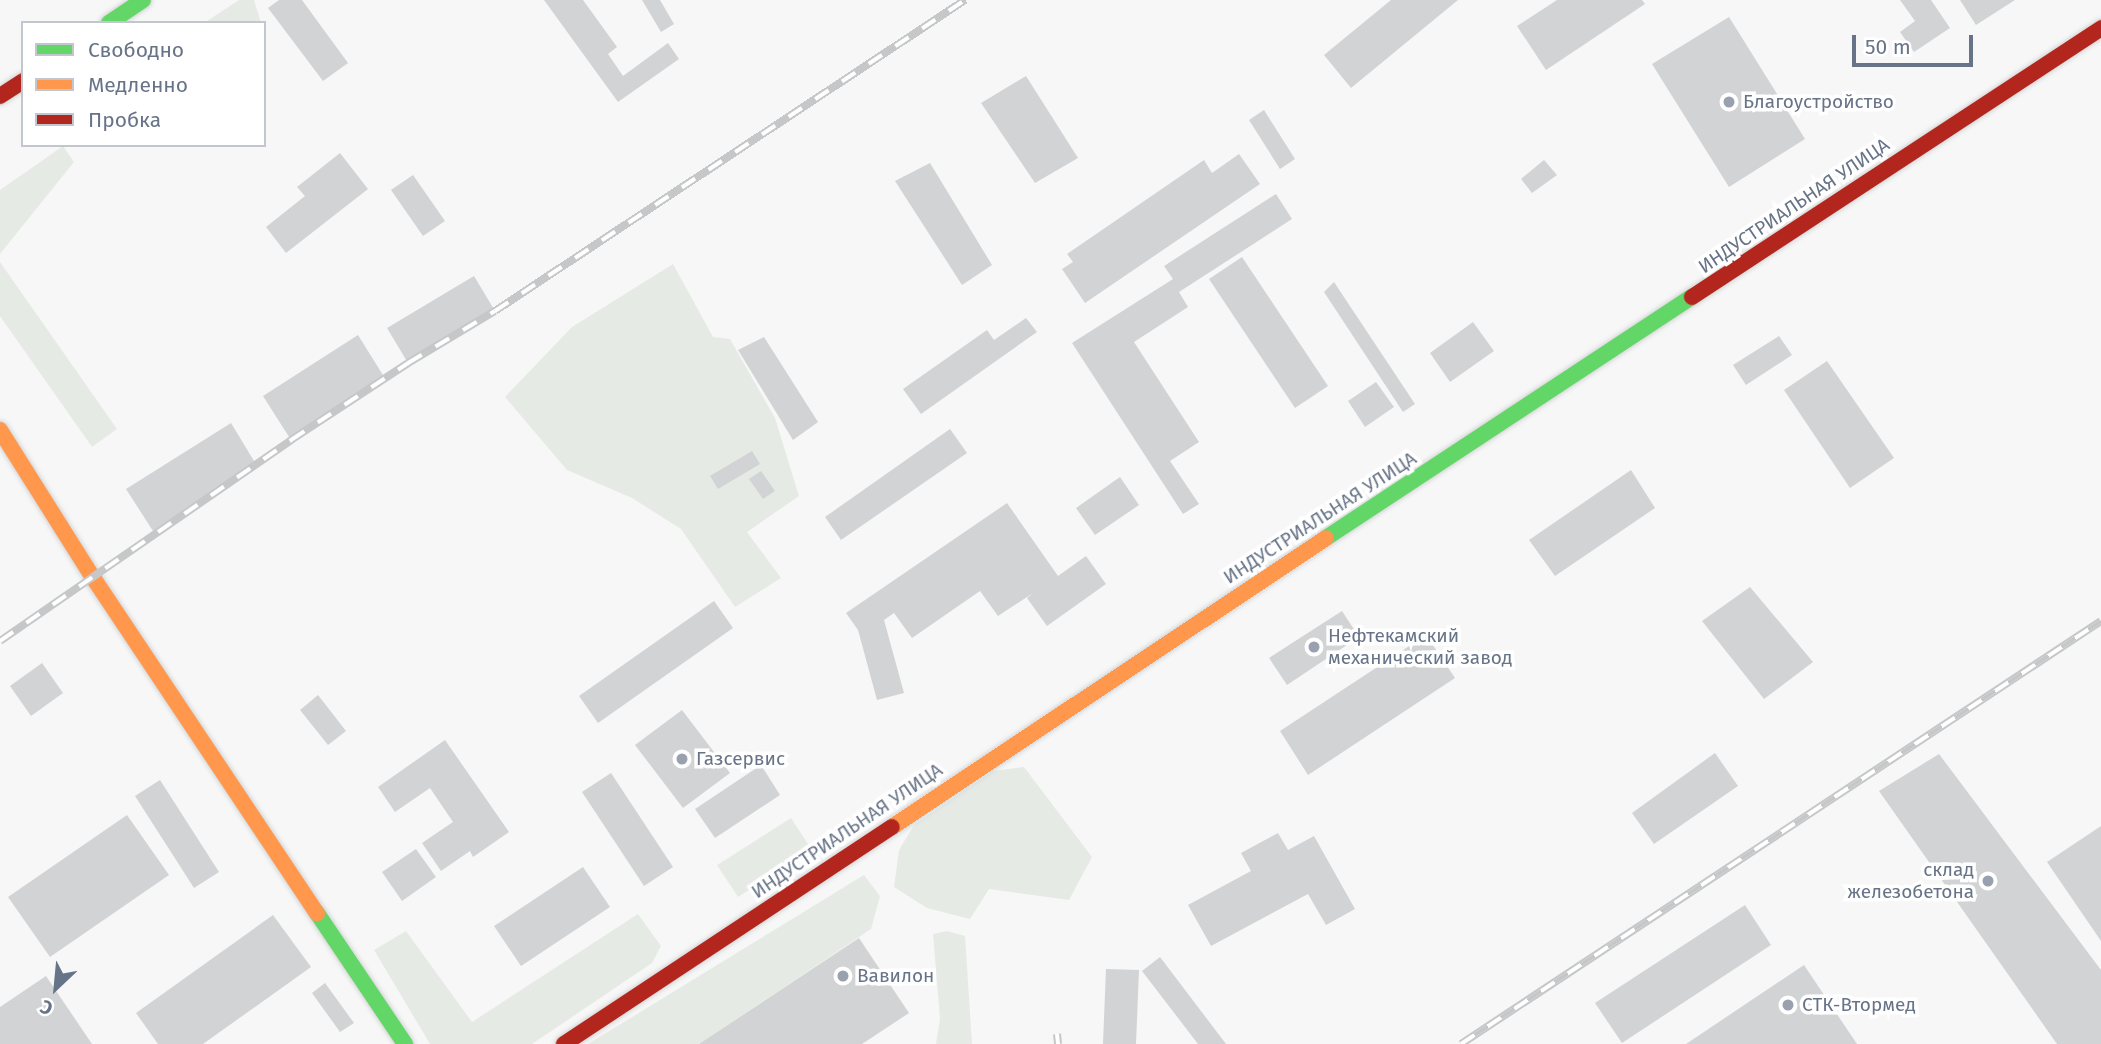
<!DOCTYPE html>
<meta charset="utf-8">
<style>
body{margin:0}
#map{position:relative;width:2101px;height:1044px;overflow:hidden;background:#f7f7f7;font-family:"Fira Sans",sans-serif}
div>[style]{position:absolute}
.green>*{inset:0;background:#e6eae5}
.building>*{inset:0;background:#d2d3d4}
.roads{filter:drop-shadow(0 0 2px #d4d5d6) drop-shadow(0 0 2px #d4d5d6)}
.fast>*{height:16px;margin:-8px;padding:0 8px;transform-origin:8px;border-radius:8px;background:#63d668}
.slow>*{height:16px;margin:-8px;padding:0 8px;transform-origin:8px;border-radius:8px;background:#ff974d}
.jam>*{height:16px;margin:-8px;padding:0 8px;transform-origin:8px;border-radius:8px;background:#b3261e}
.rail>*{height:8px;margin-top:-4px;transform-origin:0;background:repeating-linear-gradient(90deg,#fff 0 16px,#c6c7c8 0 32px);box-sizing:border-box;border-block:2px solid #c6c7c8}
.dots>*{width:19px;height:19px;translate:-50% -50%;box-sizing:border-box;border:4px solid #fff;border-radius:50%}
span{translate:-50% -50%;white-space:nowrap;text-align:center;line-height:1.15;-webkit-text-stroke:7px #fff;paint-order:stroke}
.poi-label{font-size:19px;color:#677387}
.left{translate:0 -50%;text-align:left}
.right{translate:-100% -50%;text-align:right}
.street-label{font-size:19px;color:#677387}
.legend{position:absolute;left:21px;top:21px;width:245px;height:126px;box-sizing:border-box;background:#fff;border:2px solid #c2c7cf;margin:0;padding:9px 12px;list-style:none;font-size:21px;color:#677387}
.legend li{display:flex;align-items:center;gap:14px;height:35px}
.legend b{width:35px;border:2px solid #c2c7cf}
.north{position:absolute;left:21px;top:953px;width:70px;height:70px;-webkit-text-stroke:5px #fff;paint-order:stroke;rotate:206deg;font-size:19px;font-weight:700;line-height:28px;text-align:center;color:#677387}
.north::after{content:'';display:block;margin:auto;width:24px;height:32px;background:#677387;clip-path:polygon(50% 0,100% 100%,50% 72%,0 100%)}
.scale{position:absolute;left:1852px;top:35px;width:121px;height:32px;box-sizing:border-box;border:4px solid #677387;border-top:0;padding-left:9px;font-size:21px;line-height:24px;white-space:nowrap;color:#677387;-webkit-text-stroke:5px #fff;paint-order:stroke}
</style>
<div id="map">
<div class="green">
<i style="clip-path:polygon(239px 0,254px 0,261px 23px,204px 23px)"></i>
<i style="clip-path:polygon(63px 146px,74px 162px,0 254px,0 190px)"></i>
<i style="clip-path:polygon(0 262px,117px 429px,92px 447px,0 316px)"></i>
<i style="clip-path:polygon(673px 264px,713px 337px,730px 339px,775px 418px,799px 496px,747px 532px,781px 578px,735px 607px,681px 529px,632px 498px,567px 470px,505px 397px,572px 327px)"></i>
<i style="clip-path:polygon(1024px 767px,1092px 857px,1069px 900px,989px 889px,970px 919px,927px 908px,894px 887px,899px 850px,914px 825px,993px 771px)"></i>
<i style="clip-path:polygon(791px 818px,812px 850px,738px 897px,717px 865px)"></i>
<i style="clip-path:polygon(864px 875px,880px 896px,871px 929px,699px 1044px,588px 1044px)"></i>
<i style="clip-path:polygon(638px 914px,661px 946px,652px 963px,532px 1044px,430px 1044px,374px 950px,406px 931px,472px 1022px)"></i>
<i style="clip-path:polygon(947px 931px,965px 936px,972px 1044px,936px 1044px,940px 1019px,933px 934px)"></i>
</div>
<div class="building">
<i style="clip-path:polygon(279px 0,302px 0,348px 63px,323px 81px,268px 8px)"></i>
<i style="clip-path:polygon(544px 0,583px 0,617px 47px,608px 54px,623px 76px,668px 43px,679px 59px,618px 102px)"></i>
<i style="clip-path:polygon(642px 0,660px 0,674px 24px,661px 32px)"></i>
<i style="clip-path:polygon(1391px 0,1458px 0,1351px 88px,1324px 55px)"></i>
<i style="clip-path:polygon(1557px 0,1642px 0,1645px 4px,1546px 70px,1517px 26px)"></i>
<i style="clip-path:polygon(1900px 0,1931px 0,1950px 28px,1914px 52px,1900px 32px,1915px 21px)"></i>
<i style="clip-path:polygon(1960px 0,2015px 0,1976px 25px)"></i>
<i style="clip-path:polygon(1729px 17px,1805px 139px,1729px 187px,1652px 64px)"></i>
<i style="clip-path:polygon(1026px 76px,1078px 158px,1035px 183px,981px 103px)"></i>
<i style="clip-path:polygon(1264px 110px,1295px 159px,1280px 169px,1249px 120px)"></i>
<i style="clip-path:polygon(340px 153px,368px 189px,286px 253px,266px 227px,305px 196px,297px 187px)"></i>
<i style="clip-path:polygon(1239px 154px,1260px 184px,1085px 303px,1062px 269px,1073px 262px,1067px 254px,1204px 160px,1212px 173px)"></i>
<i style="clip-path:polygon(1544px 160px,1557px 175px,1532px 193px,1521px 179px)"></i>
<i style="clip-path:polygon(930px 163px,992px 265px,962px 285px,895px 181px)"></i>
<i style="clip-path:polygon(413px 175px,445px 221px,423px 236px,391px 190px)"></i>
<i style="clip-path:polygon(1276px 194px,1292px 219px,1179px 292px,1188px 307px,1134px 342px,1199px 442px,1170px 461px,1199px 504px,1183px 514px,1072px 343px,1173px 279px,1164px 266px)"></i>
<i style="clip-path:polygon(1242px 257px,1328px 386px,1295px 408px,1209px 279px)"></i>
<i style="clip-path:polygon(474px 276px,495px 311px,408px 363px,387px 328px)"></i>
<i style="clip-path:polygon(1334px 282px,1415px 404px,1403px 412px,1324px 292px)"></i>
<i style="clip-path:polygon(1026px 318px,1037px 332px,921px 414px,903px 389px,987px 330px,994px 340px)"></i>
<i style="clip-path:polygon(1473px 322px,1494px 351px,1450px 382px,1430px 353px)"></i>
<i style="clip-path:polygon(358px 335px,386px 380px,291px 440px,263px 396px)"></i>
<i style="clip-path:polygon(1779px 336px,1792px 355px,1746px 385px,1733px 365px)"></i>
<i style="clip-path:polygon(764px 337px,818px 422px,793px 440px,738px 350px)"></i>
<i style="clip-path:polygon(1827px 361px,1894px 458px,1850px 488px,1784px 390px)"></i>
<i style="clip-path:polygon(1376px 382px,1394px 407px,1365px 427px,1348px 401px)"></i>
<i style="clip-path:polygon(231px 423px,257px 466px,153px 531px,126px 489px)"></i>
<i style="clip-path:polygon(950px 429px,967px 453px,841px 540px,825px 517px)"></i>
<i style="clip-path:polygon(752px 451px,760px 464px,718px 489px,710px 476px)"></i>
<i style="clip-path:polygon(1631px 470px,1655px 508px,1555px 576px,1529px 540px)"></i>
<i style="clip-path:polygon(761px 471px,775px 491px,763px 499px,749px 479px)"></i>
<i style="clip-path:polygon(1120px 477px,1139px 505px,1095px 535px,1076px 508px)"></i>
<i style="clip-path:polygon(1007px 503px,1058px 576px,1086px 556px,1106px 584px,1047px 626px,1027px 598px,1033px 593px,998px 616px,980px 591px,912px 638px,894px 613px,884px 620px,904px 693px,877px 700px,858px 630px,846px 613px)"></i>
<i style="clip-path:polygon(1750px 587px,1813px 662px,1764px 699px,1702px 621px)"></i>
<i style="clip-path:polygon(714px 601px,733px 628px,598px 723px,579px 696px)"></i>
<i style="clip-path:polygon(1342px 611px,1359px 637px,1287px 685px,1269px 658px)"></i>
<i style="clip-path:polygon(1426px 635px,1455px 678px,1308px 775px,1280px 731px)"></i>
<i style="clip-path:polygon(42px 663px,63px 693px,31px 716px,10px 686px)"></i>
<i style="clip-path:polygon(318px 695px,346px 731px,328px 745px,300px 710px)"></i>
<i style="clip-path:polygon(682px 710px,730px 773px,683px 808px,635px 745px)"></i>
<i style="clip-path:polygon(445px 740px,509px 832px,473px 857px,470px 851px,441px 871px,422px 843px,453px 822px,430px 788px,395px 812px,378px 787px)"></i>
<i style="clip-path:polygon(1715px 753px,1738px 786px,1654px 844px,1632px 813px)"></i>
<i style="clip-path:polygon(1939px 754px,2101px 970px,2101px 1044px,2057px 1044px,1879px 791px)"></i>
<i style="clip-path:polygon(761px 765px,780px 795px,715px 838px,695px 809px)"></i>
<i style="clip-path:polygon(611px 773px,673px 867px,644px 886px,582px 792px)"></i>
<i style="clip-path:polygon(160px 780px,219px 872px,194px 888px,135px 796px)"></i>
<i style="clip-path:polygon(127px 815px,169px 875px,50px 957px,8px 897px)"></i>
<i style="clip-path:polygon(2101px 826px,2101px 941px,2047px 862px)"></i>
<i style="clip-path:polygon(1278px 833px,1288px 850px,1314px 836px,1355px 909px,1326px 925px,1308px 894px,1211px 946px,1188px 905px,1251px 871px,1241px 853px)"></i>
<i style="clip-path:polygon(416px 849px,436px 877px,402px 901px,382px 872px)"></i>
<i style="clip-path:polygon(583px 867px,610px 907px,521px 966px,494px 926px)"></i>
<i style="clip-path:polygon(1745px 905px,1771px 945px,1622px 1043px,1595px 1003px)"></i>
<i style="clip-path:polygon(273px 915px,311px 967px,203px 1044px,158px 1044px,136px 1013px)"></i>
<i style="clip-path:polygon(859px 938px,909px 1013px,862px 1044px,699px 1044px)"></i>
<i style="clip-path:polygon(1160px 957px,1226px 1044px,1198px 1044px,1142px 971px)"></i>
<i style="clip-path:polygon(1804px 965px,1857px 1044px,1686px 1044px)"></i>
<i style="clip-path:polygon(1106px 969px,1139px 970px,1136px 1044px,1103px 1044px)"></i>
<i style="clip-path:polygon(46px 976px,92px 1044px,0 1044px,0 1007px)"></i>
<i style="clip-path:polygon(325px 983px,354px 1023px,340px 1032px,312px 993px)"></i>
</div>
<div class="roads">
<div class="fast">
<i style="left:109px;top:23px;width:41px;rotate:-34.1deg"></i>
<i style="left:1326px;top:538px;width:438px;rotate:-33.4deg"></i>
<i style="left:317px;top:913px;width:158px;rotate:56.1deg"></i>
</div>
<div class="slow">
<i style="left:0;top:430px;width:176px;rotate:57.8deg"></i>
<i style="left:94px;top:579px;width:402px;rotate:56.3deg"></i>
<i style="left:892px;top:827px;width:521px;rotate:-33.66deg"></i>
</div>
<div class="jam">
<i style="left:0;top:96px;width:27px;rotate:-33deg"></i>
<i style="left:1692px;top:297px;width:490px;rotate:-33.3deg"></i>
<i style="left:564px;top:1044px;width:393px;rotate:-33.5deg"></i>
</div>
</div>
<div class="rail">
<i style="left:0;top:641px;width:354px;rotate:-34.6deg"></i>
<i style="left:291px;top:440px;width:140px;rotate:-33.3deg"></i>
<i style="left:408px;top:363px;width:101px;rotate:-30.9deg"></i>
<i style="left:495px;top:311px;width:564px;rotate:-33.49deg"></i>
<i style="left:1057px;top:1034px;width:10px;rotate:84deg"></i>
<i style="left:1461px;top:1044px;width:767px;rotate:-33.46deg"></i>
</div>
<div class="dots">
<i style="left:1729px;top:102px;background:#99a1ae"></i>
<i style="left:1314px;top:647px;background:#99a1ae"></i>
<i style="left:682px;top:759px;background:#99a1ae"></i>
<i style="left:1988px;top:881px;background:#99a1ae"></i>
<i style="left:843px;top:976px;background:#99a1ae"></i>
<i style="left:1788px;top:1005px;background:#99a1ae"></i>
</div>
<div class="poi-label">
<span class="left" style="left:1743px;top:102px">Благоустройство</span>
<span class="left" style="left:1328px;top:647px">Нефтекамский<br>механический завод</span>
<span class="left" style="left:696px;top:759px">Газсервис</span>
<span class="right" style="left:1974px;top:881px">склад<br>железобетона</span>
<span class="left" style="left:857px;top:976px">Вавилон</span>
<span class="left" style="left:1802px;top:1005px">СТК-Втормед</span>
</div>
<div class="street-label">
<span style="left:1794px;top:206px;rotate:-34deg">ИНДУСТРИАЛЬНАЯ УЛИЦА</span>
<span style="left:1320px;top:518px;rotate:-33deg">ИНДУСТРИАЛЬНАЯ УЛИЦА</span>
<span style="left:847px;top:831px;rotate:-34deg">ИНДУСТРИАЛЬНАЯ УЛИЦА</span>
</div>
<ul class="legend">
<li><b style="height:9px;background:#63d668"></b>Свободно</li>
<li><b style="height:9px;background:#ff974d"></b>Медленно</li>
<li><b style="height:9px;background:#b3261e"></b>Пробка</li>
</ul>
<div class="north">С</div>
<div class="scale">50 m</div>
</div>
